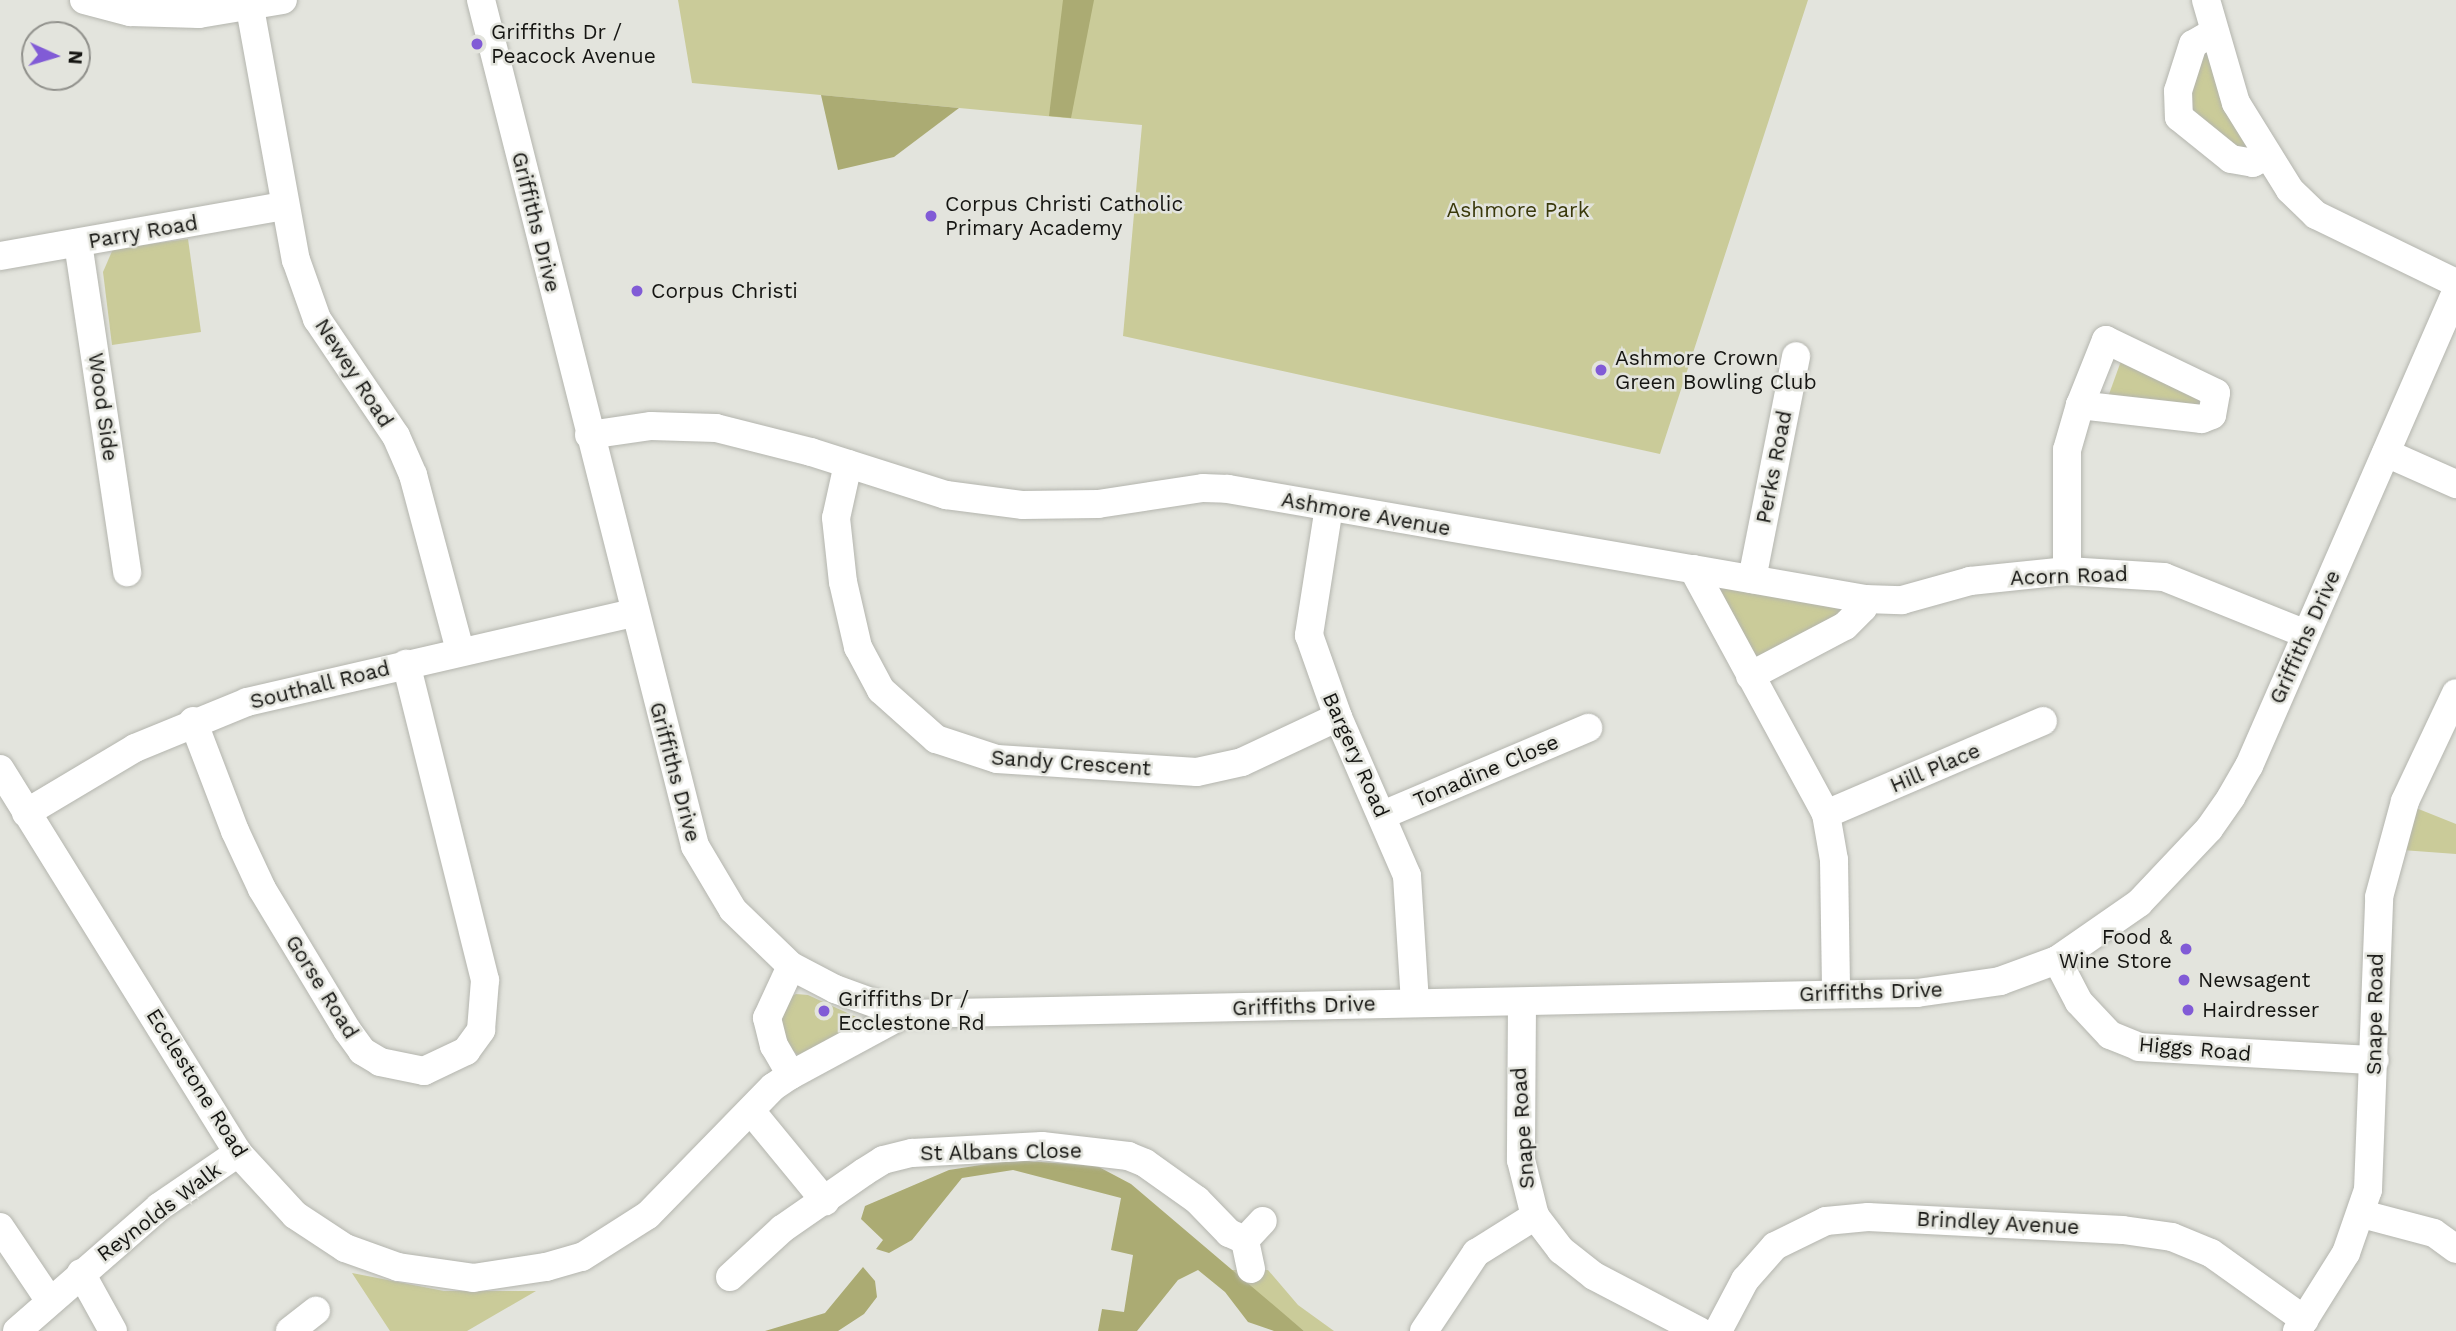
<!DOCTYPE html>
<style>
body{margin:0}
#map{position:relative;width:2456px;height:1331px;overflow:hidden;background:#e3e4dd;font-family:"Work Sans",sans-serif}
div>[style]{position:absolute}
.green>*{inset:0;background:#cacb99}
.forest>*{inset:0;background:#abab73}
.roads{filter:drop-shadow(0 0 2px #b4b5ae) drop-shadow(0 0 2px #b4b5ae)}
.minor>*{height:28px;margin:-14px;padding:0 14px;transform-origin:14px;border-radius:14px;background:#fff}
.dots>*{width:19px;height:19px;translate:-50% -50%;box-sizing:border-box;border:4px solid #e3e4dd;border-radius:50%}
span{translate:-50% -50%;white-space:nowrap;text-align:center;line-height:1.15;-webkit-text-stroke:5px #e3e4dd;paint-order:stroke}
.poi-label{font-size:21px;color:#151512}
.left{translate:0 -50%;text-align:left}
.right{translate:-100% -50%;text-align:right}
.park-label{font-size:21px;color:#39380a}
.street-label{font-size:21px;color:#151512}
.north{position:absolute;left:21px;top:21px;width:70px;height:70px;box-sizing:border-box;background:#e3e4dd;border:2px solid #91918c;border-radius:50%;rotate:94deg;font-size:19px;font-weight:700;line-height:28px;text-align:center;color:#151512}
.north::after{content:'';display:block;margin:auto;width:24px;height:32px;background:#815bd6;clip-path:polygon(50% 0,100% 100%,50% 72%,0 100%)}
</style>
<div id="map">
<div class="green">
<i style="clip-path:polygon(678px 0,1808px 0,1660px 454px,1123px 336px,1142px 125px,692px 83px)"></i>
<i style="clip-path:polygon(2208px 50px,2248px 146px,2240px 154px,2187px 112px,2198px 54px)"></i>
<i style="clip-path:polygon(188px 239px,201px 332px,112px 345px,103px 272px,113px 249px)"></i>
<i style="clip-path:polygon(2121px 361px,2202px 398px,2202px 406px,2108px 397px)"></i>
<i style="clip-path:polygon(1724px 584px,1844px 610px,1843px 620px,1756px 662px,1715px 598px)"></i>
<i style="clip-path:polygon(2416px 808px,2456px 824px,2456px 854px,2402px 850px)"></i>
<i style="clip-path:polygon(796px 994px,808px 995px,865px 1021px,803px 1060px,783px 1041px,781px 1019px,786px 999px)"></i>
<i style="clip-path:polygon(1229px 1270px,1268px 1270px,1298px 1305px,1334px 1331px,1304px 1331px)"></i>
<i style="clip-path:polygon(352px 1273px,444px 1291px,536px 1291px,467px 1331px,390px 1331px)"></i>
</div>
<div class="forest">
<i style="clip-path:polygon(1063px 0,1094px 0,1071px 118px,1049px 116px)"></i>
<i style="clip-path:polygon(821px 95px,959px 108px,894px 157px,838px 170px)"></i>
<i style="clip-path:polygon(1012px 1160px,1097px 1166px,1131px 1184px,1304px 1331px,1274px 1331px,1248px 1322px,1225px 1292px,1198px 1270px,1178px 1280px,1137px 1331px,1098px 1331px,1102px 1309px,1124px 1312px,1133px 1255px,1111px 1250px,1121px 1198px,1013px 1170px,962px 1178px,912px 1240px,889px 1253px,876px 1249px,883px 1240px,861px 1219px,865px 1206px,949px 1170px)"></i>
<i style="clip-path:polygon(863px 1267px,875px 1281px,877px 1297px,864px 1314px,838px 1331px,765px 1331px,825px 1313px)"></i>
</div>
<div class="roads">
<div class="minor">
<i style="left:84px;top:0;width:48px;rotate:14.6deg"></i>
<i style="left:130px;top:12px;width:69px;rotate:1.7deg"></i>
<i style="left:199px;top:14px;width:85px;rotate:-9.5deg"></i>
<i style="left:481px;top:0;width:873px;rotate:75.8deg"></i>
<i style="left:695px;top:846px;width:74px;rotate:59.3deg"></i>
<i style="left:733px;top:910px;width:81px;rotate:44deg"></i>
<i style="left:791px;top:966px;width:50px;rotate:27.6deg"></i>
<i style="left:835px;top:989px;width:73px;rotate:19.9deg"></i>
<i style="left:904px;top:1014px;width:1013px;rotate:-1.19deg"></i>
<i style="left:1917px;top:993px;width:84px;rotate:-8.2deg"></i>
<i style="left:2000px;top:981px;width:61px;rotate:-20.2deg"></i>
<i style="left:2057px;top:960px;width:100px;rotate:-34.8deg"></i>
<i style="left:2139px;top:903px;width:102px;rotate:-46.6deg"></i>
<i style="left:2209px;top:829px;width:39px;rotate:-55deg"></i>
<i style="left:2231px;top:797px;width:36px;rotate:-60deg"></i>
<i style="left:2249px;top:766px;width:517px;rotate:-66.41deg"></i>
<i style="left:2206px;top:0;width:107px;rotate:73.8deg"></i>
<i style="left:2236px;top:103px;width:102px;rotate:58.2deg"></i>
<i style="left:2290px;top:190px;width:36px;rotate:44deg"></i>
<i style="left:2316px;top:215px;width:156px;rotate:25.9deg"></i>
<i style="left:250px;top:8px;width:256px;rotate:79.7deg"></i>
<i style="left:296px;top:260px;width:63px;rotate:70.4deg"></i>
<i style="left:317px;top:319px;width:141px;rotate:56deg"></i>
<i style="left:396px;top:436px;width:43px;rotate:66.4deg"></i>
<i style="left:413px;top:475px;width:182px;rotate:75deg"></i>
<i style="left:2214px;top:32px;width:24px;rotate:150deg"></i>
<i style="left:2193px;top:44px;width:49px;rotate:107.7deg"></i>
<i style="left:2178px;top:91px;width:26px;rotate:88deg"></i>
<i style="left:2179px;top:117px;width:67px;rotate:38.9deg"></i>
<i style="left:2231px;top:159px;width:22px;rotate:10deg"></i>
<i style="left:2253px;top:163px;width:15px;rotate:-28deg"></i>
<i style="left:78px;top:243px;width:333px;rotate:81.5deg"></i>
<i style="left:0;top:256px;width:289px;rotate:-10deg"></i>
<i style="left:589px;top:435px;width:63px;rotate:-8.3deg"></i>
<i style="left:651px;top:426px;width:65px;rotate:1.8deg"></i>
<i style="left:716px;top:428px;width:98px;rotate:14.2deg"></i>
<i style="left:811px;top:452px;width:142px;rotate:17.7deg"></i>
<i style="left:946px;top:495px;width:78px;rotate:7.4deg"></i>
<i style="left:1023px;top:505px;width:75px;rotate:-0.8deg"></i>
<i style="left:1098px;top:504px;width:106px;rotate:-8.7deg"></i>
<i style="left:1203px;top:488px;width:25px;rotate:2deg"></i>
<i style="left:1228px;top:489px;width:472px;rotate:9.8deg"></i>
<i style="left:1693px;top:569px;width:279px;rotate:61.5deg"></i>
<i style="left:1826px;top:814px;width:47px;rotate:80.1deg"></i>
<i style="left:1834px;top:860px;width:134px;rotate:89.1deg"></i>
<i style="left:2386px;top:453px;width:77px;rotate:23.9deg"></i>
<i style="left:848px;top:464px;width:55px;rotate:102.5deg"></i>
<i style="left:836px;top:518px;width:64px;rotate:83.8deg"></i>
<i style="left:843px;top:582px;width:67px;rotate:77deg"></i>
<i style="left:858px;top:647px;width:49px;rotate:61.9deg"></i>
<i style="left:881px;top:690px;width:74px;rotate:41.7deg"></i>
<i style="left:936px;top:739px;width:64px;rotate:18.2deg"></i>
<i style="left:997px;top:759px;width:200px;rotate:3.7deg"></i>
<i style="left:1197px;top:772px;width:46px;rotate:-12.5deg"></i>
<i style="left:1242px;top:762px;width:106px;rotate:-25.1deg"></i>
<i style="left:1329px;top:507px;width:130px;rotate:98.9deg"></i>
<i style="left:1309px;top:635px;width:87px;rotate:70.5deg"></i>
<i style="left:1338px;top:717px;width:173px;rotate:66.5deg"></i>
<i style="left:1407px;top:876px;width:127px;rotate:86.4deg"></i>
<i style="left:1693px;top:569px;width:175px;rotate:9.9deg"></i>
<i style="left:2067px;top:571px;width:121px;rotate:-90deg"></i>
<i style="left:2067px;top:450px;width:47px;rotate:-73.9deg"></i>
<i style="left:2080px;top:405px;width:70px;rotate:-68.2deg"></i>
<i style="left:2106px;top:340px;width:122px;rotate:25.7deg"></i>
<i style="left:2216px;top:393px;width:22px;rotate:100deg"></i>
<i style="left:2212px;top:415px;width:11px;rotate:158deg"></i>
<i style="left:2202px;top:419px;width:123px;rotate:-173.5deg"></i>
<i style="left:1752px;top:579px;width:227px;rotate:-78.8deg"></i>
<i style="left:1750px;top:676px;width:107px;rotate:-27.8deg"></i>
<i style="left:1845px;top:626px;width:25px;rotate:-45deg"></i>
<i style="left:1863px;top:608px;width:9px;rotate:-77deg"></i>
<i style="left:1865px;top:599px;width:37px;rotate:2deg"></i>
<i style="left:1902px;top:600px;width:71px;rotate:-15.6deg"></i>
<i style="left:1970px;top:581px;width:98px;rotate:-5.9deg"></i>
<i style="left:2067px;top:571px;width:97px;rotate:3.5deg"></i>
<i style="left:2164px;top:577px;width:153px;rotate:21.9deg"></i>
<i style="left:193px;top:721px;width:118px;rotate:69.1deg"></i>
<i style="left:235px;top:831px;width:64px;rotate:65deg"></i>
<i style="left:262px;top:889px;width:165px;rotate:58.9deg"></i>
<i style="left:347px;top:1030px;width:26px;rotate:54deg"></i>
<i style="left:362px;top:1051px;width:21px;rotate:31deg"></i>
<i style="left:380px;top:1062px;width:45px;rotate:11.6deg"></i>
<i style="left:424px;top:1071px;width:47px;rotate:-25.5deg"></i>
<i style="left:466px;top:1051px;width:26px;rotate:-54deg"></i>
<i style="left:481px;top:1030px;width:50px;rotate:-85.4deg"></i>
<i style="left:485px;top:980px;width:326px;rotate:-104deg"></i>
<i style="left:0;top:769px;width:452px;rotate:58.2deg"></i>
<i style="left:238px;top:1153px;width:84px;rotate:47.4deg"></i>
<i style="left:295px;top:1215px;width:60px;rotate:33.4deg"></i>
<i style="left:345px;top:1248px;width:56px;rotate:19.7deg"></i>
<i style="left:398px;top:1267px;width:76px;rotate:8.3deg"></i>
<i style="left:473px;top:1278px;width:74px;rotate:-8.6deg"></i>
<i style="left:546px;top:1267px;width:37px;rotate:-16deg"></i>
<i style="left:582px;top:1257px;width:78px;rotate:-32.5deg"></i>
<i style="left:648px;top:1215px;width:179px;rotate:-45.7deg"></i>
<i style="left:773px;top:1087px;width:22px;rotate:-34deg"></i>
<i style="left:791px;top:1075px;width:34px;rotate:-120deg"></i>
<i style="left:774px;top:1046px;width:29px;rotate:-104deg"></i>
<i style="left:767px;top:1018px;width:57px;rotate:-65.2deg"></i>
<i style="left:26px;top:813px;width:127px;rotate:-30.8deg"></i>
<i style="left:135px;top:748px;width:121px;rotate:-22.3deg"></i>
<i style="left:247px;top:702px;width:397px;rotate:-13deg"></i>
<i style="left:1826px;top:814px;width:236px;rotate:-23.2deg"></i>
<i style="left:1383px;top:815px;width:223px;rotate:-23deg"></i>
<i style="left:2057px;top:960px;width:47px;rotate:62.4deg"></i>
<i style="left:2079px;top:1002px;width:45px;rotate:46.8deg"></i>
<i style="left:2110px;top:1035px;width:31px;rotate:22deg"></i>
<i style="left:2139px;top:1047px;width:236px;rotate:3.2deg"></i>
<i style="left:1522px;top:1004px;width:156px;rotate:90.4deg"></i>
<i style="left:1521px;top:1160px;width:58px;rotate:76deg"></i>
<i style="left:1535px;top:1216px;width:43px;rotate:52.6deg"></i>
<i style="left:1561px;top:1250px;width:42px;rotate:38.2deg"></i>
<i style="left:1594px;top:1276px;width:119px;rotate:27.6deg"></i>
<i style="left:791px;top:1075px;width:128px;rotate:-28.4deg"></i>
<i style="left:751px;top:1111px;width:117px;rotate:50.6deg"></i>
<i style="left:2362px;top:1214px;width:74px;rotate:14.8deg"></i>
<i style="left:2434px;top:1233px;width:27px;rotate:36deg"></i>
<i style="left:0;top:1227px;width:88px;rotate:56.1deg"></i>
<i style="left:1251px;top:1269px;width:30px;rotate:-102deg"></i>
<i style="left:1245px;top:1240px;width:26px;rotate:-47deg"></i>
<i style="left:81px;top:1273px;width:66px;rotate:61.1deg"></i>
<i style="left:730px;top:1277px;width:71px;rotate:-42.7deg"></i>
<i style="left:782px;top:1229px;width:100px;rotate:-34.8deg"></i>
<i style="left:864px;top:1172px;width:22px;rotate:-32deg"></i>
<i style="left:883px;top:1160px;width:30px;rotate:-14deg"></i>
<i style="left:912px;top:1153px;width:130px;rotate:-3.1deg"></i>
<i style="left:1042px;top:1146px;width:87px;rotate:6.6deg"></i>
<i style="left:1128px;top:1156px;width:18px;rotate:22deg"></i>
<i style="left:1145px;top:1163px;width:64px;rotate:35.4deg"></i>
<i style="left:1197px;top:1200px;width:46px;rotate:45.9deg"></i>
<i style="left:1229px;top:1233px;width:17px;rotate:24deg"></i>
<i style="left:17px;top:1331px;width:189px;rotate:-41.1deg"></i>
<i style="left:159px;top:1207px;width:96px;rotate:-34.4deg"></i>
<i style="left:290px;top:1331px;width:33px;rotate:-38deg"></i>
<i style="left:1424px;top:1331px;width:94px;rotate:-56.3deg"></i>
<i style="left:1476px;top:1253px;width:70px;rotate:-32.1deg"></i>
<i style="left:1718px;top:1331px;width:58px;rotate:-62.1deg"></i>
<i style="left:1745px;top:1280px;width:45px;rotate:-48.6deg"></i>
<i style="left:1775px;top:1246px;width:57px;rotate:-26.1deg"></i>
<i style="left:1826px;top:1221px;width:42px;rotate:-5.4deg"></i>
<i style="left:1868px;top:1217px;width:255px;rotate:2.9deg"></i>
<i style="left:2123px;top:1230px;width:49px;rotate:8.1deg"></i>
<i style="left:2172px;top:1237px;width:42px;rotate:22.3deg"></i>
<i style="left:2211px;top:1253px;width:115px;rotate:35.5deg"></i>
<i style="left:2297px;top:1331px;width:92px;rotate:-57.9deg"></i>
<i style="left:2346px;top:1253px;width:67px;rotate:-70.8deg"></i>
<i style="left:2368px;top:1190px;width:293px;rotate:-87.8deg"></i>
<i style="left:2379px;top:897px;width:99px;rotate:-74.8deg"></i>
<i style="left:2405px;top:801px;width:119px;rotate:-64.7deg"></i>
</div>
</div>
<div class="dots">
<i style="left:477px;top:44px;background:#815bd6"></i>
<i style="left:931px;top:216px;background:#815bd6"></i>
<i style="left:637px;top:291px;background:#815bd6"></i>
<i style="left:1601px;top:370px;background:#815bd6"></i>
<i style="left:2186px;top:949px;background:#815bd6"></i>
<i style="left:2184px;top:980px;background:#815bd6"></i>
<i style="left:2188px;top:1010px;background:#815bd6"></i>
<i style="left:824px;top:1011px;background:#815bd6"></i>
</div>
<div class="poi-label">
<span class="left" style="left:491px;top:44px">Griffiths Dr /<br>Peacock Avenue</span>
<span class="left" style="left:945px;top:216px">Corpus Christi Catholic<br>Primary Academy</span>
<span class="left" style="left:651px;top:291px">Corpus Christi</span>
<span class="left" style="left:1615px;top:370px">Ashmore Crown<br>Green Bowling Club</span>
<span class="right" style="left:2172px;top:949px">Food &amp;<br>Wine Store</span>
<span class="left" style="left:2198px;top:980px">Newsagent</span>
<span class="left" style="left:838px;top:1011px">Griffiths Dr /<br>Ecclestone Rd</span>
<span class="left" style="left:2202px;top:1010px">Hairdresser</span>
</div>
<div class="park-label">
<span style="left:1518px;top:210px">Ashmore Park</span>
</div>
<div class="street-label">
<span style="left:536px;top:222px;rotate:76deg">Griffiths Drive</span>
<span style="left:143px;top:232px;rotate:-10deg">Parry Road</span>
<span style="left:354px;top:373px;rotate:57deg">Newey Road</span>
<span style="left:103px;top:407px;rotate:82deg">Wood Side</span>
<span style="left:1774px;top:467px;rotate:-79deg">Perks Road</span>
<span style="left:1366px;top:514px;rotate:10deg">Ashmore Avenue</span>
<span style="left:2069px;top:576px;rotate:-2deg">Acorn Road</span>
<span style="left:2305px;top:637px;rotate:-66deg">Griffiths Drive</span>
<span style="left:320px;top:685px;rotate:-14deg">Southall Road</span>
<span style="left:1356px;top:755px;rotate:66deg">Bargery Road</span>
<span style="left:1071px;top:763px;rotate:4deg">Sandy Crescent</span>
<span style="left:1935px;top:768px;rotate:-23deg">Hill Place</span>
<span style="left:1486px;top:771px;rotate:-23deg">Tonadine Close</span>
<span style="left:675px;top:772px;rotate:75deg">Griffiths Drive</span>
<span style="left:322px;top:987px;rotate:58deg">Gorse Road</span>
<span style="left:1871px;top:992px;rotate:-2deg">Griffiths Drive</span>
<span style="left:1304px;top:1006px;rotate:-2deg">Griffiths Drive</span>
<span style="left:2375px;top:1014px;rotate:-89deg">Snape Road</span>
<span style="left:2195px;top:1049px;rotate:5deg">Higgs Road</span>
<span style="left:197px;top:1083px;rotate:58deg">Ecclestone Road</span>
<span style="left:1523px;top:1128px;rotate:-94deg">Snape Road</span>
<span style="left:1001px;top:1152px;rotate:-1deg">St Albans Close</span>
<span style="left:159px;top:1212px;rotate:-37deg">Reynolds Walk</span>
<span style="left:1998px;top:1223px;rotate:3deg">Brindley Avenue</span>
</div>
<div class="north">N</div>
</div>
